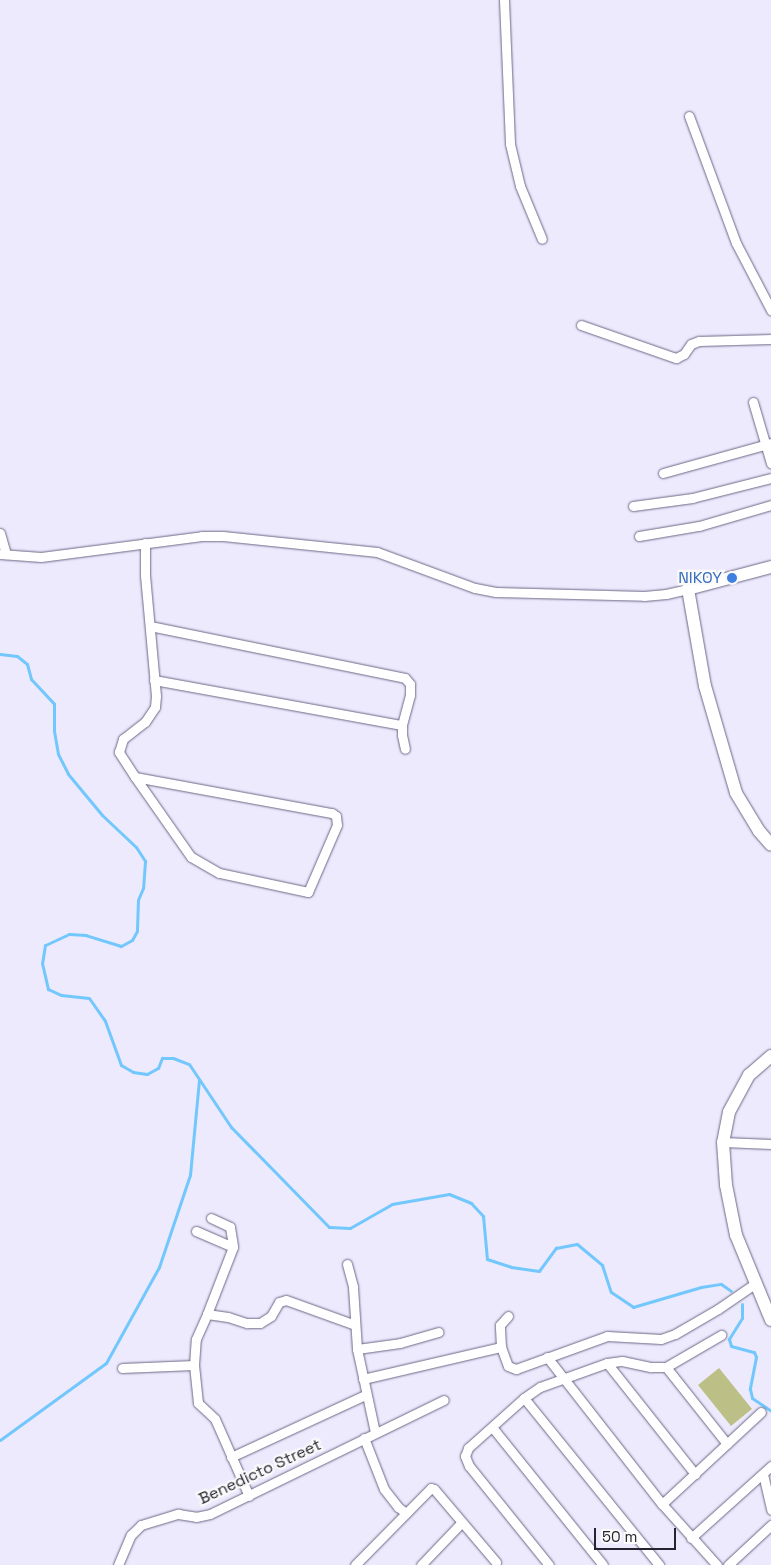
<!DOCTYPE html>
<style>
body{margin:0}
#map{position:relative;width:771px;height:1565px;overflow:hidden;background:#edeafe;font-family:"Space Grotesk",sans-serif}
div>[style]{position:absolute}
.green>*{inset:0;background:#bcbf86}
.stream>*{height:3px;margin:-1.5px;padding:0 1.5px;transform-origin:1.5px;border-radius:1.5px;background:#72c7fc}
.roads{filter:drop-shadow(0 0 1px #6b6784) drop-shadow(0 0 1px #6b6784)}
.street>*{height:9px;margin:-4.5px;padding:0 4.5px;transform-origin:4.5px;border-radius:4.5px;background:#fff}
.secondary>*{height:12px;margin:-6px;padding:0 6px;transform-origin:6px;border-radius:6px;background:#fff}
.dots>*{width:14px;height:14px;translate:-50% -50%;box-sizing:border-box;border:2px solid #fafafa;border-radius:50%}
span{translate:-50% -50%;white-space:nowrap;text-align:center;line-height:1.15;-webkit-text-stroke:4.5px #fafafa;paint-order:stroke}
.shop-label{font-size:16px;color:#366cbe}
.right{translate:-100% -50%;text-align:right}
.street-label{font-size:16px;color:#24232f}
.scale{position:absolute;left:594px;top:1528px;width:82px;height:22px;box-sizing:border-box;border:2px solid #24232f;border-top:0;padding-left:6px;font-size:15px;line-height:18px;white-space:nowrap;color:#24232f;-webkit-text-stroke:4px #fafafa;paint-order:stroke}
</style>
<div id="map">
<div class="green">
<i style="clip-path:polygon(719px 1368px,752px 1409px,731px 1426px,698px 1385px)"></i>
</div>
<div class="stream">
<i style="left:0;top:654px;width:17px;rotate:7deg"></i>
<i style="left:17px;top:656px;width:13px;rotate:39deg"></i>
<i style="left:27px;top:664px;width:16px;rotate:75deg"></i>
<i style="left:31px;top:679px;width:34px;rotate:47deg"></i>
<i style="left:54px;top:704px;width:27px;rotate:90deg"></i>
<i style="left:54px;top:731px;width:23px;rotate:80deg"></i>
<i style="left:58px;top:754px;width:22px;rotate:63deg"></i>
<i style="left:68px;top:774px;width:53px;rotate:50.3deg"></i>
<i style="left:102px;top:815px;width:47px;rotate:43.3deg"></i>
<i style="left:136px;top:847px;width:17px;rotate:57deg"></i>
<i style="left:145px;top:861px;width:27px;rotate:94deg"></i>
<i style="left:143px;top:888px;width:13px;rotate:113deg"></i>
<i style="left:138px;top:900px;width:31px;rotate:92deg"></i>
<i style="left:137px;top:931px;width:10px;rotate:119deg"></i>
<i style="left:132px;top:940px;width:13px;rotate:151deg"></i>
<i style="left:121px;top:946px;width:37px;rotate:-163deg"></i>
<i style="left:86px;top:935px;width:17px;rotate:-177deg"></i>
<i style="left:69px;top:934px;width:26px;rotate:155deg"></i>
<i style="left:45px;top:945px;width:18px;rotate:99deg"></i>
<i style="left:42px;top:963px;width:27px;rotate:77deg"></i>
<i style="left:48px;top:989px;width:14px;rotate:25deg"></i>
<i style="left:61px;top:995px;width:28px;rotate:6deg"></i>
<i style="left:89px;top:998px;width:28px;rotate:55deg"></i>
<i style="left:105px;top:1021px;width:47px;rotate:70deg"></i>
<i style="left:121px;top:1065px;width:14px;rotate:30deg"></i>
<i style="left:133px;top:1072px;width:14px;rotate:8deg"></i>
<i style="left:147px;top:1074px;width:13px;rotate:-29deg"></i>
<i style="left:158px;top:1068px;width:11px;rotate:-68deg"></i>
<i style="left:162px;top:1058px;width:11px"></i>
<i style="left:173px;top:1058px;width:17px;rotate:21deg"></i>
<i style="left:189px;top:1064px;width:76px;rotate:56.3deg"></i>
<i style="left:231px;top:1127px;width:140px;rotate:45.6deg"></i>
<i style="left:329px;top:1227px;width:21px;rotate:3deg"></i>
<i style="left:350px;top:1228px;width:48px;rotate:-29.7deg"></i>
<i style="left:392px;top:1204px;width:58px;rotate:-10deg"></i>
<i style="left:449px;top:1194px;width:24px;rotate:22deg"></i>
<i style="left:471px;top:1203px;width:18px;rotate:47deg"></i>
<i style="left:483px;top:1216px;width:43px;rotate:84.7deg"></i>
<i style="left:487px;top:1259px;width:25px;rotate:18deg"></i>
<i style="left:511px;top:1267px;width:28px;rotate:8deg"></i>
<i style="left:539px;top:1271px;width:29px;rotate:-54deg"></i>
<i style="left:556px;top:1248px;width:21px;rotate:-11deg"></i>
<i style="left:577px;top:1244px;width:33px;rotate:40deg"></i>
<i style="left:602px;top:1265px;width:28px;rotate:72deg"></i>
<i style="left:611px;top:1292px;width:27px;rotate:34deg"></i>
<i style="left:633px;top:1307px;width:71px;rotate:-16.4deg"></i>
<i style="left:701px;top:1287px;width:20px;rotate:-9deg"></i>
<i style="left:721px;top:1284px;width:12px;rotate:35deg"></i>
<i style="left:742px;top:1304px;width:14px;rotate:90deg"></i>
<i style="left:742px;top:1318px;width:25px;rotate:122deg"></i>
<i style="left:729px;top:1339px;width:7px;rotate:74deg"></i>
<i style="left:731px;top:1346px;width:24px;rotate:15deg"></i>
<i style="left:754px;top:1352px;width:5px;rotate:68deg"></i>
<i style="left:756px;top:1357px;width:33px;rotate:101deg"></i>
<i style="left:750px;top:1389px;width:9px;rotate:77deg"></i>
<i style="left:752px;top:1398px;width:23px;rotate:34deg"></i>
<i style="left:0;top:1440px;width:131px;rotate:-36deg"></i>
<i style="left:106px;top:1363px;width:110px;rotate:-61.1deg"></i>
<i style="left:159px;top:1267px;width:97px;rotate:-71.4deg"></i>
<i style="left:190px;top:1175px;width:96px;rotate:-84.6deg"></i>
</div>
<div class="roads">
<div class="street">
<i style="left:504px;top:0;width:144px;rotate:87.6deg"></i>
<i style="left:510px;top:144px;width:43px;rotate:76.6deg"></i>
<i style="left:520px;top:186px;width:57px;rotate:67.5deg"></i>
<i style="left:689px;top:116px;width:135px;rotate:69.7deg"></i>
<i style="left:736px;top:243px;width:76px;rotate:62.4deg"></i>
<i style="left:581px;top:325px;width:101px;rotate:19.2deg"></i>
<i style="left:676px;top:358px;width:9px;rotate:-27deg"></i>
<i style="left:684px;top:354px;width:12px;rotate:-55deg"></i>
<i style="left:691px;top:344px;width:9px;rotate:-21deg"></i>
<i style="left:699px;top:341px;width:72px;rotate:-1.6deg"></i>
<i style="left:753px;top:402px;width:64px;rotate:73.6deg"></i>
<i style="left:663px;top:473px;width:112px;rotate:-15.5deg"></i>
<i style="left:633px;top:506px;width:60px;rotate:-7.7deg"></i>
<i style="left:692px;top:498px;width:81px;rotate:-14.2deg"></i>
<i style="left:0;top:533px;width:22px;rotate:74deg"></i>
<i style="left:639px;top:536px;width:61px;rotate:-9.5deg"></i>
<i style="left:699px;top:526px;width:75px;rotate:-16.3deg"></i>
<i style="left:0;top:554px;width:41px;rotate:4.2deg"></i>
<i style="left:41px;top:557px;width:162px;rotate:-7.4deg"></i>
<i style="left:202px;top:536px;width:21px"></i>
<i style="left:223px;top:536px;width:155px;rotate:5.9deg"></i>
<i style="left:377px;top:552px;width:104px;rotate:20.2deg"></i>
<i style="left:475px;top:588px;width:21px;rotate:11deg"></i>
<i style="left:496px;top:592px;width:148px;rotate:1.5deg"></i>
<i style="left:644px;top:596px;width:22px;rotate:-5deg"></i>
<i style="left:666px;top:594px;width:23px;rotate:-13deg"></i>
<i style="left:150px;top:626px;width:260px;rotate:11.5deg"></i>
<i style="left:405px;top:678px;width:8px;rotate:50deg"></i>
<i style="left:410px;top:684px;width:11px;rotate:90deg"></i>
<i style="left:410px;top:695px;width:31px;rotate:105deg"></i>
<i style="left:402px;top:725px;width:10px;rotate:90deg"></i>
<i style="left:402px;top:735px;width:14px;rotate:78deg"></i>
<i style="left:154px;top:680px;width:252px;rotate:10.3deg"></i>
<i style="left:135px;top:777px;width:200px;rotate:10.4deg"></i>
<i style="left:332px;top:813px;width:5px;rotate:37deg"></i>
<i style="left:336px;top:816px;width:9px;rotate:84deg"></i>
<i style="left:337px;top:825px;width:73px;rotate:113.4deg"></i>
<i style="left:308px;top:892px;width:91px;rotate:-167.9deg"></i>
<i style="left:219px;top:873px;width:32px;rotate:-150deg"></i>
<i style="left:191px;top:857px;width:98px;rotate:-125deg"></i>
<i style="left:135px;top:777px;width:30px;rotate:-123deg"></i>
<i style="left:119px;top:752px;width:14px;rotate:-73deg"></i>
<i style="left:123px;top:739px;width:28px;rotate:-38deg"></i>
<i style="left:145px;top:722px;width:18px;rotate:-56deg"></i>
<i style="left:155px;top:707px;width:11px;rotate:-85deg"></i>
<i style="left:156px;top:696px;width:121px;rotate:-95.2deg"></i>
<i style="left:145px;top:575px;width:32px;rotate:-90deg"></i>
<i style="left:723px;top:1142px;width:48px;rotate:2.4deg"></i>
<i style="left:211px;top:1218px;width:21px;rotate:25deg"></i>
<i style="left:230px;top:1227px;width:20px;rotate:81deg"></i>
<i style="left:196px;top:1231px;width:40px;rotate:23.4deg"></i>
<i style="left:233px;top:1247px;width:72px;rotate:111.2deg"></i>
<i style="left:347px;top:1264px;width:24px;rotate:75deg"></i>
<i style="left:353px;top:1287px;width:62px;rotate:86.3deg"></i>
<i style="left:357px;top:1349px;width:85px;rotate:77.8deg"></i>
<i style="left:501px;top:1347px;width:22px;rotate:-93deg"></i>
<i style="left:500px;top:1325px;width:12px;rotate:-48deg"></i>
<i style="left:357px;top:1349px;width:43px;rotate:-7.9deg"></i>
<i style="left:400px;top:1343px;width:40px;rotate:-16deg"></i>
<i style="left:547px;top:1357px;width:187px;rotate:52deg"></i>
<i style="left:662px;top:1504px;width:82px;rotate:48deg"></i>
<i style="left:607px;top:1363px;width:142px;rotate:51.6deg"></i>
<i style="left:194px;top:1365px;width:26px;rotate:-86deg"></i>
<i style="left:196px;top:1339px;width:27px;rotate:-66deg"></i>
<i style="left:207px;top:1314px;width:21px;rotate:8deg"></i>
<i style="left:228px;top:1317px;width:20px;rotate:18deg"></i>
<i style="left:247px;top:1323px;width:13px"></i>
<i style="left:260px;top:1323px;width:13px;rotate:-32deg"></i>
<i style="left:271px;top:1316px;width:16px;rotate:-60deg"></i>
<i style="left:279px;top:1302px;width:7px;rotate:-16deg"></i>
<i style="left:286px;top:1300px;width:73px;rotate:19.9deg"></i>
<i style="left:666px;top:1367px;width:98px;rotate:51.6deg"></i>
<i style="left:122px;top:1368px;width:72px;rotate:-2.4deg"></i>
<i style="left:194px;top:1365px;width:38px;rotate:84deg"></i>
<i style="left:198px;top:1403px;width:23px;rotate:43deg"></i>
<i style="left:215px;top:1419px;width:84px;rotate:66.2deg"></i>
<i style="left:363px;top:1379px;width:142px;rotate:-13.1deg"></i>
<i style="left:501px;top:1347px;width:20px;rotate:70deg"></i>
<i style="left:508px;top:1366px;width:9px;rotate:21deg"></i>
<i style="left:516px;top:1369px;width:97px;rotate:-19.9deg"></i>
<i style="left:607px;top:1336px;width:54px;rotate:3.2deg"></i>
<i style="left:661px;top:1339px;width:15px;rotate:-20deg"></i>
<i style="left:675px;top:1334px;width:50px;rotate:-30.2deg"></i>
<i style="left:718px;top:1309px;width:46px;rotate:-34.4deg"></i>
<i style="left:524px;top:1398px;width:215px;rotate:51deg"></i>
<i style="left:492px;top:1427px;width:177px;rotate:51.2deg"></i>
<i style="left:364px;top:1438px;width:55px;rotate:68.6deg"></i>
<i style="left:384px;top:1489px;width:23px;rotate:52deg"></i>
<i style="left:398px;top:1507px;width:10px;rotate:37deg"></i>
<i style="left:231px;top:1457px;width:148px;rotate:-24.8deg"></i>
<i style="left:763px;top:1474px;width:37px;rotate:77deg"></i>
<i style="left:662px;top:1504px;width:135px;rotate:-42.9deg"></i>
<i style="left:691px;top:1538px;width:108px;rotate:-42deg"></i>
<i style="left:118px;top:1565px;width:33px;rotate:-67deg"></i>
<i style="left:131px;top:1535px;width:14px;rotate:-45deg"></i>
<i style="left:141px;top:1525px;width:39px;rotate:-17deg"></i>
<i style="left:178px;top:1514px;width:18px;rotate:9deg"></i>
<i style="left:196px;top:1517px;width:14px;rotate:-12deg"></i>
<i style="left:210px;top:1514px;width:260px;rotate:-26deg"></i>
<i style="left:355px;top:1565px;width:108px;rotate:-45.4deg"></i>
<i style="left:431px;top:1488px;width:3px;rotate:18deg"></i>
<i style="left:434px;top:1489px;width:96px;rotate:49.7deg"></i>
<i style="left:421px;top:1565px;width:59px;rotate:-46.4deg"></i>
<i style="left:549px;top:1565px;width:127px;rotate:-128.9deg"></i>
<i style="left:469px;top:1466px;width:11px;rotate:-112deg"></i>
<i style="left:465px;top:1456px;width:9px;rotate:-69deg"></i>
<i style="left:468px;top:1448px;width:75px;rotate:-41.8deg"></i>
<i style="left:524px;top:1398px;width:19px;rotate:-35deg"></i>
<i style="left:540px;top:1387px;width:71px;rotate:-19.7deg"></i>
<i style="left:607px;top:1363px;width:15px;rotate:-8deg"></i>
<i style="left:622px;top:1361px;width:30px;rotate:12deg"></i>
<i style="left:651px;top:1367px;width:15px"></i>
<i style="left:666px;top:1367px;width:64px;rotate:-30.2deg"></i>
<i style="left:728px;top:1565px;width:59px;rotate:-42.9deg"></i>
</div>
<div class="secondary">
<i style="left:771px;top:567px;width:86px;rotate:165.2deg"></i>
<i style="left:688px;top:589px;width:98px;rotate:80.1deg"></i>
<i style="left:705px;top:686px;width:111px;rotate:73.8deg"></i>
<i style="left:736px;top:793px;width:44px;rotate:58.8deg"></i>
<i style="left:759px;top:831px;width:18px;rotate:49deg"></i>
<i style="left:771px;top:1056px;width:29px;rotate:139deg"></i>
<i style="left:749px;top:1075px;width:42px;rotate:118.4deg"></i>
<i style="left:729px;top:1112px;width:31px;rotate:101deg"></i>
<i style="left:723px;top:1142px;width:43px;rotate:86deg"></i>
<i style="left:726px;top:1185px;width:51px;rotate:78.7deg"></i>
<i style="left:736px;top:1235px;width:92px;rotate:67.6deg"></i>
</div>
</div>
<div class="dots">
<i style="left:732px;top:578px;background:#3f7fe0"></i>
</div>
<div class="shop-label">
<span class="right" style="left:722px;top:578px">NIKOY</span>
</div>
<div class="street-label">
<span style="left:260px;top:1472px;rotate:-25deg">Benedicto Street</span>
</div>
<div class="scale">50 m</div>
</div>
